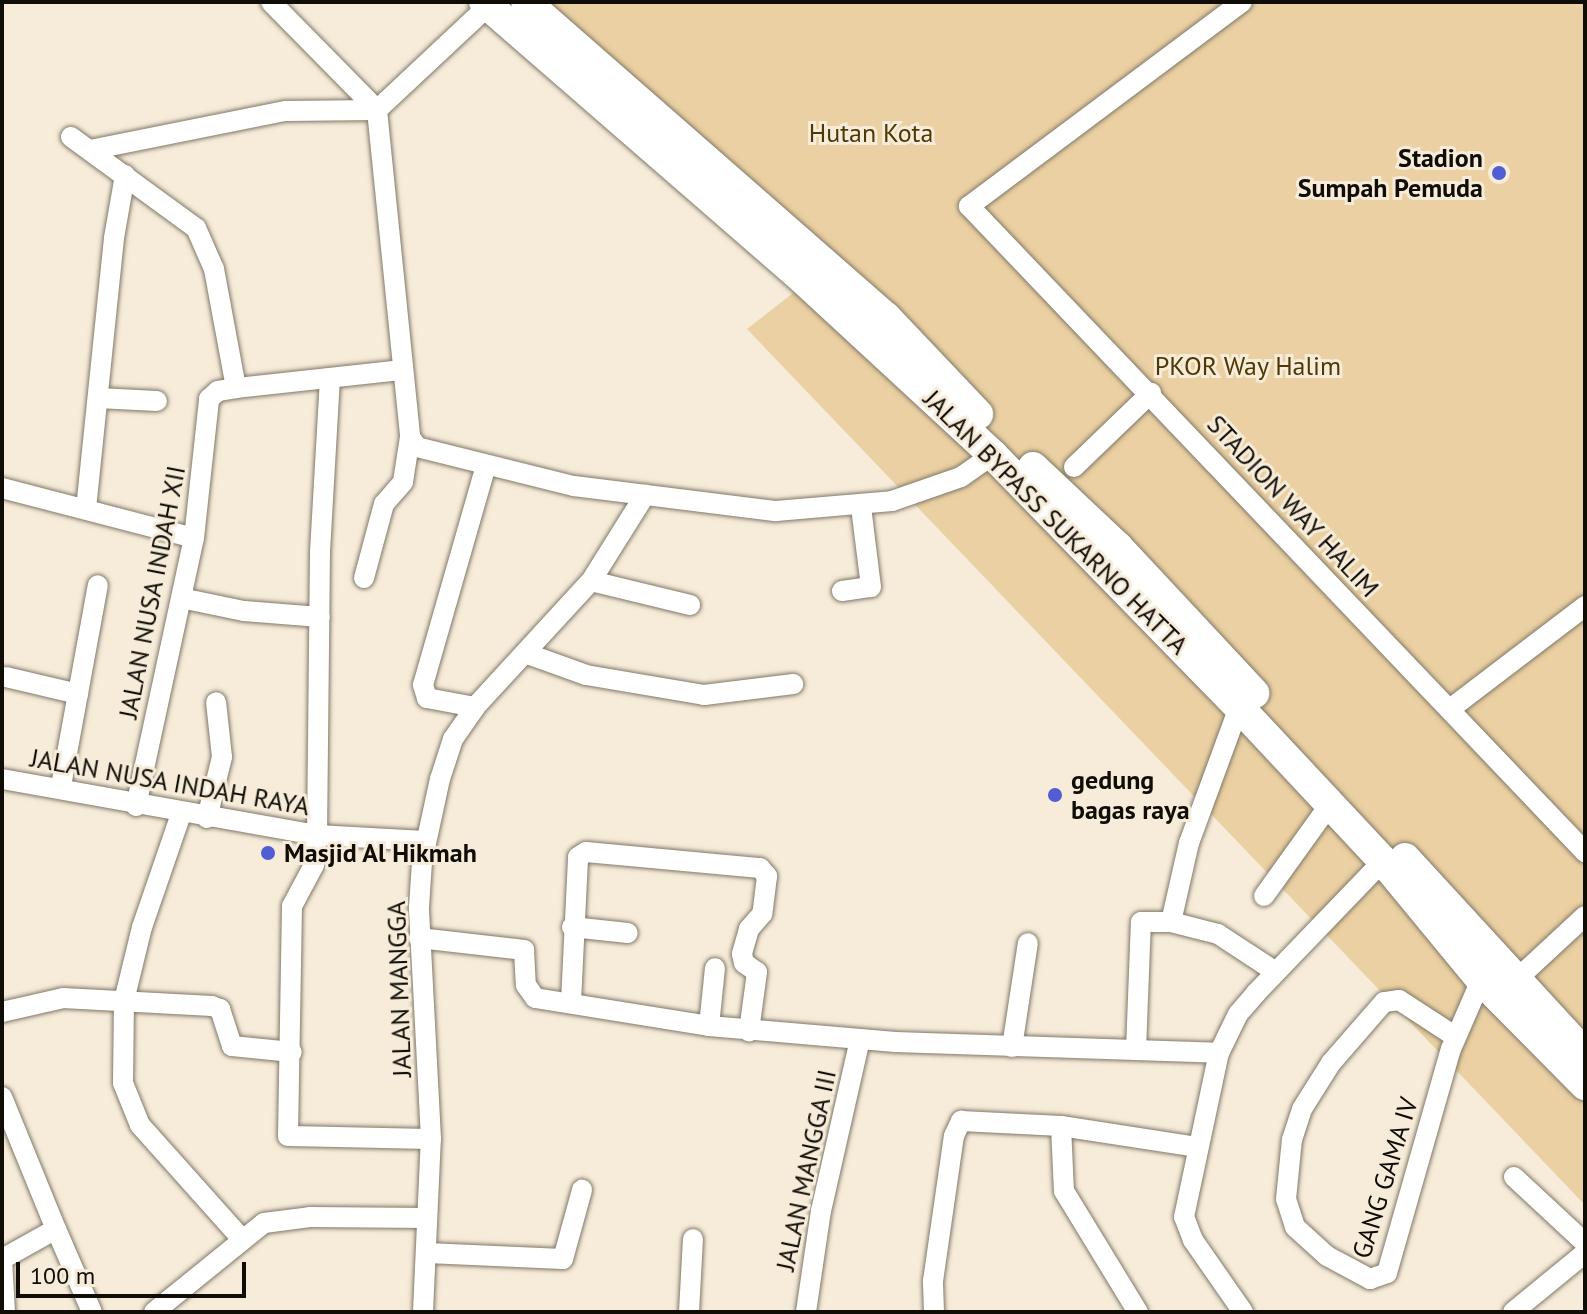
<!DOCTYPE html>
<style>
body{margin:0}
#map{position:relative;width:1587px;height:1314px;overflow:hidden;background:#f6ecd9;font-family:"PT Sans",sans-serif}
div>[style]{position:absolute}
.green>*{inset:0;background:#ead0a2}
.roads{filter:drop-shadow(0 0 2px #817868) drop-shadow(0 0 2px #817868)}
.minor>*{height:20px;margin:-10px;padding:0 10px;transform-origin:10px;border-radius:10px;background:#fff}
.highway>*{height:30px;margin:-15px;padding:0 15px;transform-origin:15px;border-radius:15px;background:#fff}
.dots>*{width:22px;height:22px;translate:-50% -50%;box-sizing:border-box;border:4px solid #f6ecd9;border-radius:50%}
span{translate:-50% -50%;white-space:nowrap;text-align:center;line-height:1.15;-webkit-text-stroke:6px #f6ecd9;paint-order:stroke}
.park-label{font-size:26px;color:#4f3803}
.poi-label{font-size:26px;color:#100d07;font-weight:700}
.right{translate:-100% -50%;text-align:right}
.left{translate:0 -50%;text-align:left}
.street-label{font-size:26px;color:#100d07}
.frame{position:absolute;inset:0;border:4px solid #100d07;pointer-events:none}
.scale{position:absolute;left:16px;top:1262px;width:230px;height:36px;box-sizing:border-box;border:4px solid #100d07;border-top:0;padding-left:10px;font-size:24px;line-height:28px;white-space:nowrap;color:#100d07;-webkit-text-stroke:6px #f6ecd9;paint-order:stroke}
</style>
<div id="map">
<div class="green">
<i style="clip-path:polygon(524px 2px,1585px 2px,1585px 1205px,747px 329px,824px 269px)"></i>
</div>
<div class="roads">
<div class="minor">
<i style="left:271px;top:2px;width:151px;rotate:45.5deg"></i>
<i style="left:377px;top:110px;width:329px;rotate:84.2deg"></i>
<i style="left:410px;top:437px;width:12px;rotate:55deg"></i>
<i style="left:417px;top:447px;width:162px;rotate:14deg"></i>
<i style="left:574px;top:486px;width:204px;rotate:7.1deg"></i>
<i style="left:776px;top:511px;width:116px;rotate:-4.9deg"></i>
<i style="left:892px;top:501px;width:73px;rotate:-19.2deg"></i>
<i style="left:961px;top:477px;width:39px;rotate:-35deg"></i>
<i style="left:1242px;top:2px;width:341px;rotate:143.2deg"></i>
<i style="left:969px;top:206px;width:893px;rotate:46.36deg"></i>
<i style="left:71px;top:137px;width:155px;rotate:36.1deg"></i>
<i style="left:196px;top:228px;width:45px;rotate:66.3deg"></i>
<i style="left:214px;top:269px;width:121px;rotate:79.5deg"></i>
<i style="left:90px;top:150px;width:200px;rotate:-11.3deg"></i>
<i style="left:286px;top:111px;width:91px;rotate:-0.6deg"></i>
<i style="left:377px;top:110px;width:152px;rotate:-43.1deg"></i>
<i style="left:330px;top:378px;width:174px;rotate:93.3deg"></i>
<i style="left:320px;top:552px;width:283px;rotate:90.6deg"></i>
<i style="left:317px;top:835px;width:30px;rotate:96deg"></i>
<i style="left:314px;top:865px;width:47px;rotate:118.2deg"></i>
<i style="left:292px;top:906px;width:230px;rotate:91deg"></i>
<i style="left:288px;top:1136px;width:143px;rotate:1.2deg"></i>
<i style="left:98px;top:398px;width:59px;rotate:2.9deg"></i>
<i style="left:1074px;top:467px;width:107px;rotate:-43.9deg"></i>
<i style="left:2px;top:488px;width:198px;rotate:14.6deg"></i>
<i style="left:86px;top:509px;width:272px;rotate:-84.1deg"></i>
<i style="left:114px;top:238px;width:64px;rotate:-80.1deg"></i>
<i style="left:364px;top:578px;width:77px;rotate:-74.9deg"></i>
<i style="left:384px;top:504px;width:29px;rotate:-49deg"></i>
<i style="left:403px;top:482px;width:46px;rotate:-81.2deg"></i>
<i style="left:591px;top:581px;width:102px;rotate:13.6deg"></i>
<i style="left:842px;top:591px;width:29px;rotate:-8deg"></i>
<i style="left:871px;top:587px;width:81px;rotate:-97.1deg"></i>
<i style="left:181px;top:598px;width:64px;rotate:11.7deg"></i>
<i style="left:244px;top:611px;width:76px;rotate:4.5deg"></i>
<i style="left:525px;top:653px;width:65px;rotate:19.8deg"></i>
<i style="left:586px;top:675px;width:120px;rotate:9.6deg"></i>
<i style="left:704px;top:695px;width:90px;rotate:-7deg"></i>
<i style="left:6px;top:677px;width:74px;rotate:13.3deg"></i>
<i style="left:475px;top:707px;width:49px;rotate:-169.4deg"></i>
<i style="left:427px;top:698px;width:14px;rotate:-107deg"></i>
<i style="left:423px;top:685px;width:228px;rotate:-74deg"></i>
<i style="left:1450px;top:709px;width:170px;rotate:-37.3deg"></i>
<i style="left:2px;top:779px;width:320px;rotate:10.1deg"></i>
<i style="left:317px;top:835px;width:108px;rotate:3.2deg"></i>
<i style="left:61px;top:786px;width:204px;rotate:-79.6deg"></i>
<i style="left:136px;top:806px;width:274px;rotate:-77.8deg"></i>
<i style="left:194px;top:538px;width:140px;rotate:-83.8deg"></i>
<i style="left:209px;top:399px;width:12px;rotate:-42deg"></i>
<i style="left:218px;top:391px;width:18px;rotate:-9deg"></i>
<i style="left:236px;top:388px;width:167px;rotate:-6.2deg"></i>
<i style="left:181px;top:814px;width:120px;rotate:109deg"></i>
<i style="left:142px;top:927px;width:76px;rotate:103.7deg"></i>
<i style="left:124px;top:1001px;width:82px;rotate:90.7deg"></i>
<i style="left:123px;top:1083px;width:45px;rotate:68deg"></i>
<i style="left:140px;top:1125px;width:153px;rotate:48.2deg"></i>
<i style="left:207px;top:818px;width:63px;rotate:-76.2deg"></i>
<i style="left:222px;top:757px;width:55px;rotate:-96.2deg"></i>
<i style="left:1264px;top:896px;width:113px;rotate:-54.3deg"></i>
<i style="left:1171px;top:922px;width:81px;rotate:-77.2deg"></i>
<i style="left:1189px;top:843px;width:145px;rotate:-69.8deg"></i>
<i style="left:572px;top:927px;width:56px;rotate:6.1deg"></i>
<i style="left:419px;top:938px;width:106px;rotate:6.5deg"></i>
<i style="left:524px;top:950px;width:35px;rotate:87deg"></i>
<i style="left:526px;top:985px;width:16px;rotate:55deg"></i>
<i style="left:535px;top:998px;width:176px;rotate:9.1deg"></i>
<i style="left:709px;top:1026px;width:187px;rotate:4.9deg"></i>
<i style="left:895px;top:1042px;width:324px;rotate:1.9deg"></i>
<i style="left:1518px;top:978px;width:91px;rotate:-42.8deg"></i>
<i style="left:571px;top:1002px;width:145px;rotate:-87.2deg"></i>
<i style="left:578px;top:857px;width:9px;rotate:-32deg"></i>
<i style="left:586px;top:852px;width:175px;rotate:5.3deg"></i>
<i style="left:760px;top:868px;width:11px;rotate:49deg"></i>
<i style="left:767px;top:876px;width:38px;rotate:97deg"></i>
<i style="left:762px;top:914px;width:20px;rotate:131deg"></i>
<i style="left:749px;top:929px;width:26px;rotate:106deg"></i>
<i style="left:742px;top:954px;width:9px;rotate:77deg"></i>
<i style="left:744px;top:963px;width:16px;rotate:35deg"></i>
<i style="left:757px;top:972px;width:60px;rotate:97.7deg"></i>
<i style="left:2px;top:1012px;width:63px;rotate:-12.9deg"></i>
<i style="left:63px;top:998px;width:149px;rotate:3.1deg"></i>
<i style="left:212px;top:1006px;width:9px;rotate:21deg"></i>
<i style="left:220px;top:1009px;width:39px;rotate:72deg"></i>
<i style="left:232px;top:1046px;width:60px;rotate:5.7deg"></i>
<i style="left:709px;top:1026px;width:58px;rotate:-84.1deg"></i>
<i style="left:1456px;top:1037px;width:68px;rotate:-147deg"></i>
<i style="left:1399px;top:1000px;width:15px;rotate:172deg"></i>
<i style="left:1384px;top:1002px;width:81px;rotate:131deg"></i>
<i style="left:1331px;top:1063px;width:54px;rotate:122.2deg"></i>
<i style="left:1302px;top:1109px;width:32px;rotate:108deg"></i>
<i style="left:1292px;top:1139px;width:60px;rotate:95.7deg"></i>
<i style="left:1286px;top:1199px;width:29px;rotate:72deg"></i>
<i style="left:1295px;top:1227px;width:43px;rotate:42.2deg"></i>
<i style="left:1327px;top:1256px;width:49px;rotate:28.1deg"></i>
<i style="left:1370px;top:1279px;width:18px;rotate:-19deg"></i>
<i style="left:1387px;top:1273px;width:233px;rotate:-74.1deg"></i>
<i style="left:1451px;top:1049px;width:75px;rotate:-66.5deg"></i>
<i style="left:1012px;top:1047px;width:105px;rotate:-81.3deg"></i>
<i style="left:1136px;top:1050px;width:128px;rotate:-87.8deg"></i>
<i style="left:1141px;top:922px;width:30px"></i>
<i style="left:1171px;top:922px;width:49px;rotate:14.3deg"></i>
<i style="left:1218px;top:934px;width:69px;rotate:33.2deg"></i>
<i style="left:2px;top:1097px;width:143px;rotate:67.8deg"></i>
<i style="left:56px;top:1229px;width:62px;rotate:150.9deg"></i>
<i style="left:1061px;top:1126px;width:65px;rotate:87.4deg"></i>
<i style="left:1064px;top:1191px;width:142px;rotate:58.6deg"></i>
<i style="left:1514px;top:1177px;width:97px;rotate:42.9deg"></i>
<i style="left:56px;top:1229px;width:90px;rotate:66.6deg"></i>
<i style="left:427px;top:1253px;width:136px;rotate:2.5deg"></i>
<i style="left:563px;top:1259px;width:72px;rotate:-74.6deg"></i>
<i style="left:2px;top:1259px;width:53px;rotate:86.8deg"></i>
<i style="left:154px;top:1312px;width:141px;rotate:-39deg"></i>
<i style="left:264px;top:1223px;width:46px;rotate:-7.4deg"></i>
<i style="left:310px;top:1217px;width:117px;rotate:0.5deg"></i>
<i style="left:423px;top:1312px;width:173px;rotate:-87.4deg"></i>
<i style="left:431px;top:1139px;width:232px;rotate:-93deg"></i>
<i style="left:419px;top:907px;width:45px;rotate:-86.2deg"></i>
<i style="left:422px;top:862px;width:85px;rotate:-77.8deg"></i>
<i style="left:440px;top:779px;width:42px;rotate:-72deg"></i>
<i style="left:453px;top:739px;width:39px;rotate:-55deg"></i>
<i style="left:475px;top:707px;width:171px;rotate:-47.4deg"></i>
<i style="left:591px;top:581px;width:102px;rotate:-57.9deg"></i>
<i style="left:689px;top:1312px;width:73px;rotate:-86.9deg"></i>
<i style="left:806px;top:1312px;width:102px;rotate:-81.6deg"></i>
<i style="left:821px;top:1211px;width:175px;rotate:-77.2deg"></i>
<i style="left:934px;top:1312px;width:31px;rotate:-92deg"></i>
<i style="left:933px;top:1281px;width:147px;rotate:-81.8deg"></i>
<i style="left:954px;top:1136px;width:17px;rotate:-65deg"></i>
<i style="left:961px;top:1121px;width:100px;rotate:2.9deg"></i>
<i style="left:1061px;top:1126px;width:137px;rotate:8.8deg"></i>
<i style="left:1243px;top:1312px;width:88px;rotate:-124.8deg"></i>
<i style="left:1193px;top:1240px;width:25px;rotate:-111deg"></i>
<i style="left:1184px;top:1217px;width:168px;rotate:-78deg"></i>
<i style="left:1219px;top:1053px;width:43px;rotate:-64deg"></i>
<i style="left:1238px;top:1014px;width:28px;rotate:-49deg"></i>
<i style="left:1256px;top:993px;width:183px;rotate:-46.1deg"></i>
<i style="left:1513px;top:1312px;width:93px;rotate:-39.3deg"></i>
</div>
<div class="highway">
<i style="left:484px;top:2px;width:413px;rotate:41deg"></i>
<i style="left:796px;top:273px;width:268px;rotate:42.7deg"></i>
<i style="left:993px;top:455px;width:352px;rotate:45.7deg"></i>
<i style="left:1239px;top:707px;width:211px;rotate:46.9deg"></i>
<i style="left:1383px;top:861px;width:154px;rotate:50.5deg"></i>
<i style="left:1481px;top:980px;width:148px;rotate:45.3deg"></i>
<i style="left:526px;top:2px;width:478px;rotate:41.2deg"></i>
<i style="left:886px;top:317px;width:134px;rotate:46.5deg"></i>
<i style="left:1033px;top:467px;width:117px;rotate:43.3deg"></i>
<i style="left:1118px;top:547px;width:200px;rotate:47deg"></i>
<i style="left:1405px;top:858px;width:266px;rotate:47.4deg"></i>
</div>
</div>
<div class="dots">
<i style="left:1499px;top:173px;background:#505dd3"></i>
<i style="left:1055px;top:795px;background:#505dd3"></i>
<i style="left:268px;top:853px;background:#505dd3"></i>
</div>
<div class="park-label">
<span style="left:871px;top:133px">Hutan Kota</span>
<span style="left:1248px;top:366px">PKOR Way Halim</span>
</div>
<div class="poi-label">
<span class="right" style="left:1483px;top:173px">Stadion<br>Sumpah Pemuda</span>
<span class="left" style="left:1071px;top:795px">gedung<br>bagas raya</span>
<span class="left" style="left:284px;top:853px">Masjid Al Hikmah</span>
</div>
<div class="street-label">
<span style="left:1293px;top:506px;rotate:47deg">STADION WAY HALIM</span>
<span style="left:1056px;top:522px;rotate:45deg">JALAN BYPASS SUKARNO HATTA</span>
<span style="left:152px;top:592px;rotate:-79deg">JALAN NUSA INDAH XII</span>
<span style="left:170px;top:782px;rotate:10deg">JALAN NUSA INDAH RAYA</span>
<span style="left:399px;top:989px;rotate:-92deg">JALAN MANGGA</span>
<span style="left:806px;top:1170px;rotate:-78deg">JALAN MANGGA III</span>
<span style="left:1385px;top:1178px;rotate:-73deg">GANG GAMA IV</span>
</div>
<div class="frame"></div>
<div class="scale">100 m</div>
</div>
